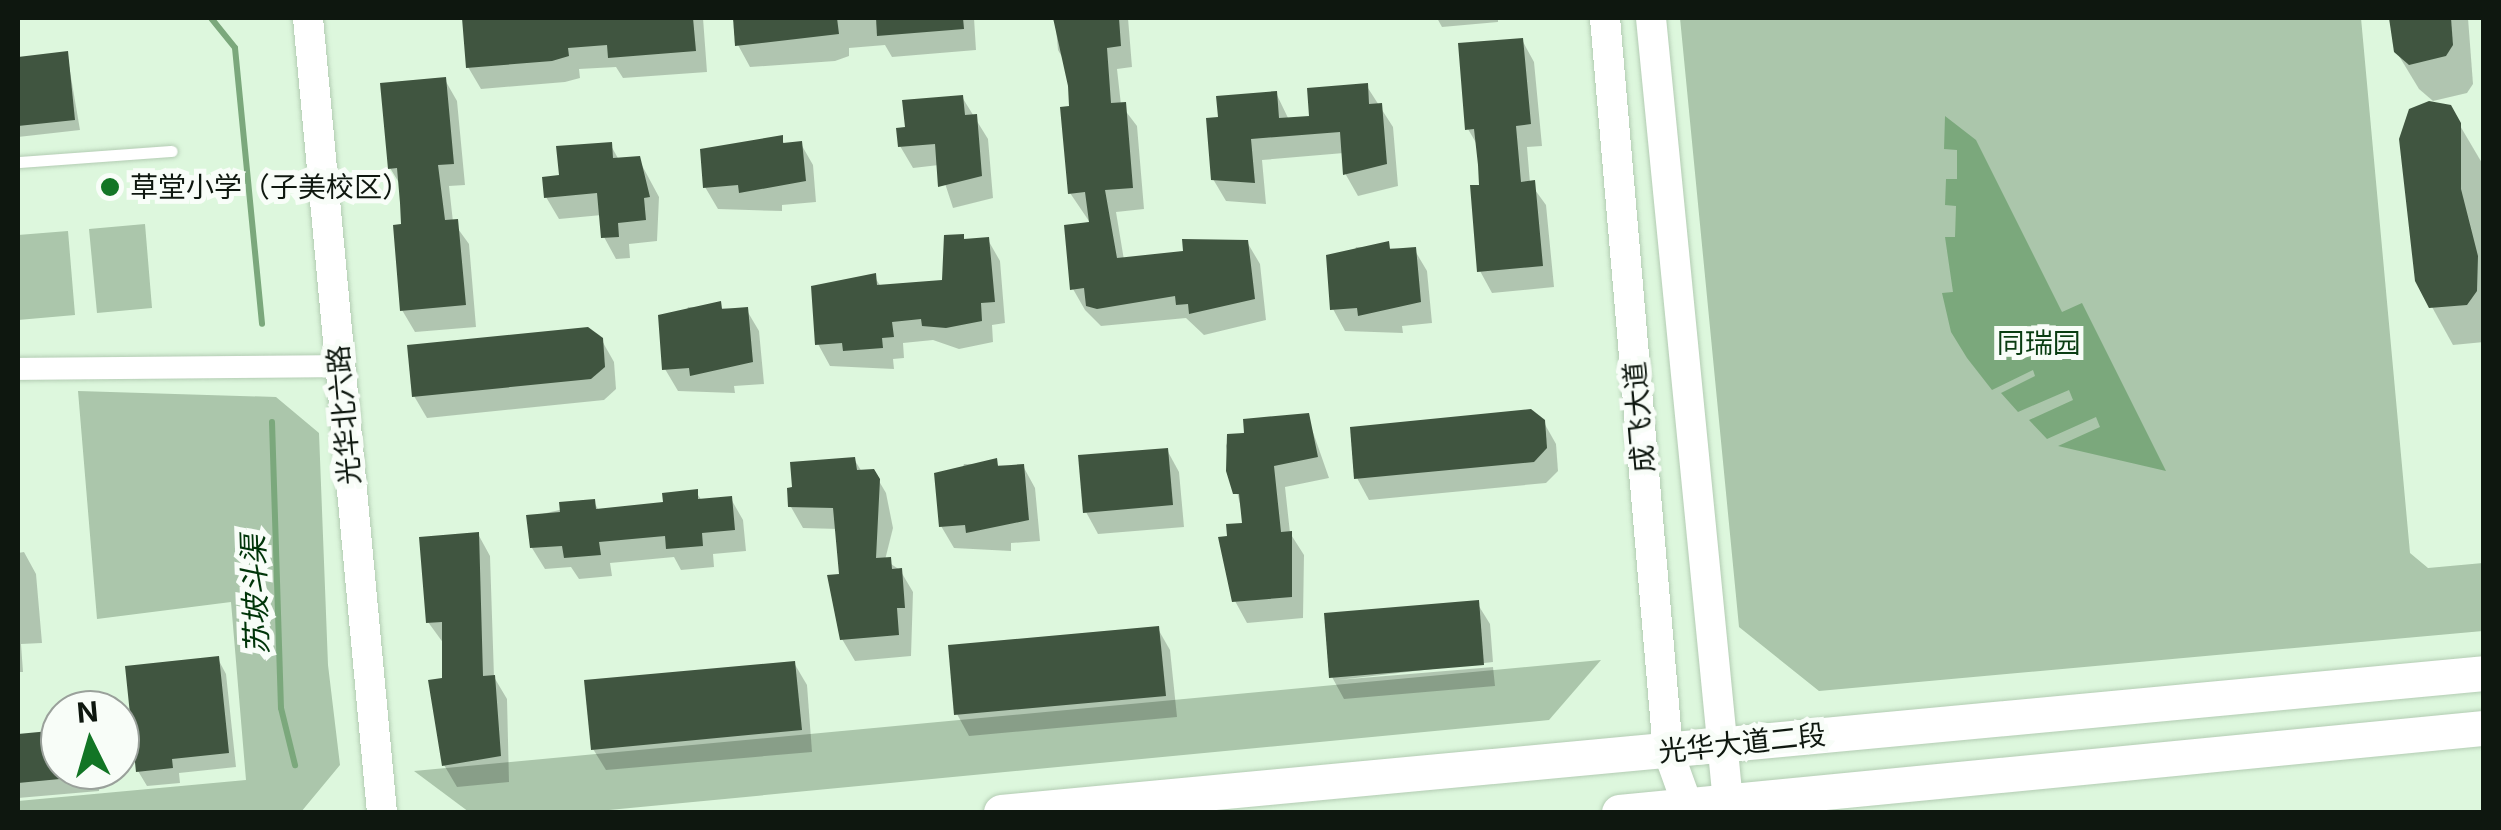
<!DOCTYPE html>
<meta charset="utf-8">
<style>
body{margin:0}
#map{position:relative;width:2501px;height:830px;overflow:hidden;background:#ddf7dd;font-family:Inter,"Noto Sans SC",sans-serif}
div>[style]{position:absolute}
.green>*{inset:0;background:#abc6ab}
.water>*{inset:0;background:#7ba87c}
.shadow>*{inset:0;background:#0003}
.stream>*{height:6px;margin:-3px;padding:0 3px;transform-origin:3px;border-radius:3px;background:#7ba87c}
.building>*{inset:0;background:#405540}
.roads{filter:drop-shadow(0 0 2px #b3ccb3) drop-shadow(0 0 2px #b3ccb3)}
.lane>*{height:11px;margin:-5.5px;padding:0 5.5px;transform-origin:5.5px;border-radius:5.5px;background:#fff}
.street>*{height:22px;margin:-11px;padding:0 11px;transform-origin:11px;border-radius:11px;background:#fff}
.secondary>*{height:30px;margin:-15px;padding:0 15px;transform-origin:15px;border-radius:15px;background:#fff}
.primary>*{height:35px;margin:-17.5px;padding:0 17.5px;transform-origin:17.5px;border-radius:17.5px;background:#fff}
.dots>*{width:28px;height:28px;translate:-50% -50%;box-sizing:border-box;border:5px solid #f8fdf8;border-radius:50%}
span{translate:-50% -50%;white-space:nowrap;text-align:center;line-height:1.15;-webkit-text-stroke:10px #f8fdf8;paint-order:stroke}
.poi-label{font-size:28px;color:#0e170f}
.left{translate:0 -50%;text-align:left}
.park-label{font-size:28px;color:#0a3d12}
.street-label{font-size:28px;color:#0e170f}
.water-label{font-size:30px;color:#003509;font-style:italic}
.frame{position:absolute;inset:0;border:20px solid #0e170f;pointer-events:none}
.north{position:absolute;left:40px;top:690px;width:100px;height:100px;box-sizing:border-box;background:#f8fdf8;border:2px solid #9aa19b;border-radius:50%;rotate:355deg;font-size:28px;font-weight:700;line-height:40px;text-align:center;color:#0e170f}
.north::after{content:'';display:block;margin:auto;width:35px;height:45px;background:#127525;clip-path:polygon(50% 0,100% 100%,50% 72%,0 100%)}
</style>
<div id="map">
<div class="green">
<i style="clip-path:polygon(1680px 18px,2361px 18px,2410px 553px,2428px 568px,2483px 563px,2483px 631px,1819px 691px,1739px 627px)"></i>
<i style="clip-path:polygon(145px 224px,152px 308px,97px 313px,89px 229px)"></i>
<i style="clip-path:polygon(68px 231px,75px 315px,18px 320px,18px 235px)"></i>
<i style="clip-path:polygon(78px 391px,276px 397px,319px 433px,328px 665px,340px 765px,301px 812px,18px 812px,18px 801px,246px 780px,231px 602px,97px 619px)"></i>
<i style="clip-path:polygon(1601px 660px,1549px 720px,588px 812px,469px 812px,414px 771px)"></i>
</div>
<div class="water">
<i style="clip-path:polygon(1945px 116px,1976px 140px,2062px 312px,2082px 303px,2166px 471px,2058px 446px,2100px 427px,2096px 417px,2047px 439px,2029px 420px,2073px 400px,2069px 390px,2018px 412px,2001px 393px,2035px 376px,2033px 370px,1992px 390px,1967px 358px,1951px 332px,1942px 293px,1953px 292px,1945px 237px,1955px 237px,1956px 206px,1945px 205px,1946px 179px,1957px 179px,1957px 150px,1944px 149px)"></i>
</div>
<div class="shadow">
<i style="clip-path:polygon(464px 18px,703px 18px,707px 72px,623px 78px,616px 67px,579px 69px,580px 78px,565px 82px,481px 89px,468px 67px)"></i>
<i style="clip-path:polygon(735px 18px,974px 18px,976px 50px,892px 57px,885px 45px,849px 48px,849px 56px,835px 61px,750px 67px,738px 45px)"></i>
<i style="clip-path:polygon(1055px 18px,1128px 18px,1132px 67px,1117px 69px,1121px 105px,1137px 126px,1144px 209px,1116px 212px,1124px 260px,1247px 242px,1260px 264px,1266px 320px,1204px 335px,1186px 318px,1101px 326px,1085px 310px,1073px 289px,1091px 224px,1070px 193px,1069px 69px,1058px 50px)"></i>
<i style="clip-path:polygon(1166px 18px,1250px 18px,1250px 19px,1167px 20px)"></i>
<i style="clip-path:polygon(1437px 18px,1498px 18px,1498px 22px,1442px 27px)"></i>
<i style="clip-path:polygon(2393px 18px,2468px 18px,2473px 84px,2467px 93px,2433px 101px,2419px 89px,2396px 51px)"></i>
<i style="clip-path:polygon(1522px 40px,1534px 62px,1542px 146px,1527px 147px,1530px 183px,1546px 205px,1554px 287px,1492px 293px,1480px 271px,1479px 148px,1468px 129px)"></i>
<i style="clip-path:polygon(67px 54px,80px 130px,18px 137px,18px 59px)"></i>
<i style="clip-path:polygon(445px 80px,457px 101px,465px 185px,449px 186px,453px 222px,469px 244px,476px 327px,415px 332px,402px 310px,401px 186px,390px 168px)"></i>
<i style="clip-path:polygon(1366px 85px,1393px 127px,1398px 186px,1358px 196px,1346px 175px,1344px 153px,1262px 160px,1266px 204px,1226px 201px,1213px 179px,1220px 119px,1276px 93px,1289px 120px,1312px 118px)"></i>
<i style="clip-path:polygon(962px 97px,988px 139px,993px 198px,953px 208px,939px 165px,913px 168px,900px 146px,907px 130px)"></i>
<i style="clip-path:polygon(2449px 107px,2482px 163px,2484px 237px,2484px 342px,2453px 345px,2432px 307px)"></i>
<i style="clip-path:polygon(781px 138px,785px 145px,801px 144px,813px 165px,816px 202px,782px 205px,782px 211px,718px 209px,705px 187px)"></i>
<i style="clip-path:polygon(610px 144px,619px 160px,638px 158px,659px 197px,657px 241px,629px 244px,630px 258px,616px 259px,604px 237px,602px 215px,559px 219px,546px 197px,562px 177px)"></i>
<i style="clip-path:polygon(946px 238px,988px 240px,1000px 261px,1005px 323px,992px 325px,993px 342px,959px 349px,933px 340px,903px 343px,904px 358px,893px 359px,894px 369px,830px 366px,818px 344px,874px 276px,881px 287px,945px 282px)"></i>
<i style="clip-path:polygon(1356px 247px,1414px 249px,1427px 271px,1432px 323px,1402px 326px,1403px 333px,1345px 331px,1333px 309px)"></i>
<i style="clip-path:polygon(688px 307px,746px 309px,759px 331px,764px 384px,734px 386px,735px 393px,678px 391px,665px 369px)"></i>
<i style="clip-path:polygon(601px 339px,614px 362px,616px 389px,604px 400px,427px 418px,414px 396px)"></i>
<i style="clip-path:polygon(1307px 415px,1329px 478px,1285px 487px,1290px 533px,1304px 555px,1303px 618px,1247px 623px,1235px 601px,1230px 538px,1245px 525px,1226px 446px,1229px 437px)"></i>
<i style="clip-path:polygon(1543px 421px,1556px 444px,1558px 471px,1546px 483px,1369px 500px,1357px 478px)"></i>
<i style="clip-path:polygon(1167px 450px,1179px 472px,1184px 527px,1098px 534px,1086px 512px)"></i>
<i style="clip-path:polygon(854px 459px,862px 472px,873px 471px,886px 493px,893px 528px,885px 560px,900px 570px,913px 592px,911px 656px,855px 661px,842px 639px,838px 529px,803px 528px,791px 507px,793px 465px)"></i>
<i style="clip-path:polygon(964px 464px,1023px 466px,1035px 488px,1040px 541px,1011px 543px,1011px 551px,954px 548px,941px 526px)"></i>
<i style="clip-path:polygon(696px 492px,702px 501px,731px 499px,743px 520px,746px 551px,713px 554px,714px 567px,681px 570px,674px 557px,610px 563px,612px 576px,579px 579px,571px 567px,545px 569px,532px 548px,529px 517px,594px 502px,599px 511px,666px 505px)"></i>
<i style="clip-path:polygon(478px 534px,490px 556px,494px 677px,507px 699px,509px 782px,457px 787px,444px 765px,444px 644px,428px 622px)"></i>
<i style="clip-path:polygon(24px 552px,36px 574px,42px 643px,21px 644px,23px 672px,18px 672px,18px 553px)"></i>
<i style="clip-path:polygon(1477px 603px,1490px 624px,1493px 662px,1338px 680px,1493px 667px,1495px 686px,1344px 699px,1332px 677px)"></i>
<i style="clip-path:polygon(1158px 629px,1170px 650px,1177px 717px,969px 736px,957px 714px)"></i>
<i style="clip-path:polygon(218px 659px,226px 674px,236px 767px,179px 773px,180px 783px,147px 786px,138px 771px)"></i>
<i style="clip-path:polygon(794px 663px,807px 685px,812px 752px,606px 770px,593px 749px)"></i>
<i style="clip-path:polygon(60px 733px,60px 770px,98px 770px,99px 791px,18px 798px,18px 737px)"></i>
</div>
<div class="stream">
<i style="left:211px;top:18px;width:38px;rotate:51deg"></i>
<i style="left:235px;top:48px;width:277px;rotate:84.4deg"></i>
<i style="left:272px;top:422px;width:286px;rotate:88.2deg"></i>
<i style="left:281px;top:708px;width:59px;rotate:76.2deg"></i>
</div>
<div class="building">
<i style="clip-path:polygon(462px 18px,693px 18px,696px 51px,608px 58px,607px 45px,568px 48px,569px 56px,552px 61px,466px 68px)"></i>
<i style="clip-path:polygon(733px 18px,837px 18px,839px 34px,735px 46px)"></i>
<i style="clip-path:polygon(876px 18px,963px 18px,964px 29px,877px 36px)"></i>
<i style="clip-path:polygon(1053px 18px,1119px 18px,1121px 46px,1107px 48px,1111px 103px,1126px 102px,1133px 188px,1105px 190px,1117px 258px,1183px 251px,1182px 239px,1248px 240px,1255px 299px,1189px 314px,1188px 304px,1176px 305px,1175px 296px,1097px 309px,1086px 306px,1084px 288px,1070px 290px,1064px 225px,1089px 222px,1085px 192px,1068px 194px,1060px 107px,1069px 106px,1068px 86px)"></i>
<i style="clip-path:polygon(2389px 18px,2451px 18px,2453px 45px,2446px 56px,2409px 65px,2394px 52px)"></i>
<i style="clip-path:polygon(1523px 38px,1531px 124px,1516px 126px,1521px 182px,1535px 180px,1543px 266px,1477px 272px,1470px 185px,1479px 185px,1478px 165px,1474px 129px,1465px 130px,1458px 43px)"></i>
<i style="clip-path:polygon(68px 51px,75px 120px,18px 126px,18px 57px)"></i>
<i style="clip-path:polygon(446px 77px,454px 164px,438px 165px,445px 220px,458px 219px,466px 305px,400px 311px,393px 225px,401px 224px,400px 203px,397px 168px,388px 169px,380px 83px)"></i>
<i style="clip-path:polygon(1368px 83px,1369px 104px,1382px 103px,1387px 164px,1343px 175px,1340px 132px,1251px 139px,1255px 183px,1211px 180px,1206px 118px,1218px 117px,1216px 96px,1277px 91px,1279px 118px,1309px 116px,1307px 88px)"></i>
<i style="clip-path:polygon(963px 95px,965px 115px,977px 114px,982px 176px,938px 187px,935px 144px,898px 147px,896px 128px,905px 127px,902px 100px)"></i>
<i style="clip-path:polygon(2429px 101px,2451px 105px,2461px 123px,2461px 189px,2478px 256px,2477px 291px,2467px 305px,2429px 308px,2415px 281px,2399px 139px,2409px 109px)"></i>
<i style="clip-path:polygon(783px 135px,783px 143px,802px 141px,806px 181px,739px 193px,738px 185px,703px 188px,700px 149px)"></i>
<i style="clip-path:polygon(612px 142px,613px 158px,640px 156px,650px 197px,644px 198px,646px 220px,618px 223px,619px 237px,601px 238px,597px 193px,544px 198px,542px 177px,559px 175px,556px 146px)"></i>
<i style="clip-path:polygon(964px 234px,964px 239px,989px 237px,995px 302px,981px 303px,982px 321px,946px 328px,922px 326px,921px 319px,892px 322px,894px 337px,882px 338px,883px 348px,843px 351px,842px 343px,815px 345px,811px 286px,876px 273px,877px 285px,942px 280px,944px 235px)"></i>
<i style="clip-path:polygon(1389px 241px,1390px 249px,1416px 247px,1421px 302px,1358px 316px,1357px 308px,1330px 310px,1326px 255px)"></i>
<i style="clip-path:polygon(721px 301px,722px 309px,748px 307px,753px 362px,690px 376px,689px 368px,662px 370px,658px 315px)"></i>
<i style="clip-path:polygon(588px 327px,603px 338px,605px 367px,591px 379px,412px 397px,407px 345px)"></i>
<i style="clip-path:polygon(1531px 409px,1545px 420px,1547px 448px,1534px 462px,1354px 479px,1350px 427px)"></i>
<i style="clip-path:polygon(1309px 413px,1318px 457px,1274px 466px,1281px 532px,1292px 531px,1292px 597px,1232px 602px,1218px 537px,1227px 536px,1226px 524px,1242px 523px,1239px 494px,1233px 494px,1226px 471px,1227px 434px,1244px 433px,1243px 419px)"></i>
<i style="clip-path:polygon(1168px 448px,1173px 505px,1083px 513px,1078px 455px)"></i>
<i style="clip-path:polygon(855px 457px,857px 470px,874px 469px,880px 479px,876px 558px,891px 557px,892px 569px,902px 568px,905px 608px,897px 608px,899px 635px,840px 640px,827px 575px,839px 574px,833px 508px,788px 507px,787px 488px,792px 487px,790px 462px)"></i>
<i style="clip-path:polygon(997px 458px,998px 466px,1024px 464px,1029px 520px,966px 533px,965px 525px,939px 527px,934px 473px)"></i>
<i style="clip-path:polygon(698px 489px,698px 499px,732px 496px,735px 530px,702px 533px,703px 546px,666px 549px,665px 536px,599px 542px,601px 555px,564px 558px,562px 546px,530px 548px,526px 515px,560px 512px,559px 502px,595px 499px,596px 509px,663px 502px,662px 493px)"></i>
<i style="clip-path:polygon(479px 532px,483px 676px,495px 675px,501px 756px,442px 766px,428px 680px,442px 678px,442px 622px,426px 623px,419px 537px)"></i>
<i style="clip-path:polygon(1479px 600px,1484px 665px,1329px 678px,1324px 613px)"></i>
<i style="clip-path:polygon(1159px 626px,1166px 696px,954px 715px,948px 645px)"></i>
<i style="clip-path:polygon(219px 656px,229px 753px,172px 759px,173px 768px,136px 772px,125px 666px)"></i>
<i style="clip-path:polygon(795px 661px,802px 730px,591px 750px,584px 680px)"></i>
<i style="clip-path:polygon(60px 730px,60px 779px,18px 783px,18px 734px)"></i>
</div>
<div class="roads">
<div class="lane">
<i style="left:18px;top:162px;width:154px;rotate:-4.1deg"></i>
</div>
<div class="street">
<i style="left:18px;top:369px;width:322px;rotate:-0.5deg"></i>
</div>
<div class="secondary">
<i style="left:308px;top:18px;width:797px;rotate:84.68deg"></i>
<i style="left:1605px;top:18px;width:736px;rotate:85.09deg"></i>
<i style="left:1668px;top:751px;width:65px;rotate:70.2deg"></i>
<i style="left:1651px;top:18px;width:798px;rotate:84.39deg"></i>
</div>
<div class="primary">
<i style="left:1001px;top:812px;width:1489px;rotate:-5.35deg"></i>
<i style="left:1619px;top:812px;width:869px;rotate:-5.55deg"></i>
</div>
</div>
<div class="dots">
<i style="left:110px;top:187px;background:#127525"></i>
</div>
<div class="poi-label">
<span class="left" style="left:130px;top:187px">草堂小学（子美校区）</span>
</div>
<div class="park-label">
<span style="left:2039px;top:343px">同瑞园</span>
</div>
<div class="street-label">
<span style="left:344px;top:415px;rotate:-95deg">光华北六路</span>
<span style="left:1639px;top:417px;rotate:-95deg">成飞大道</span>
<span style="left:1742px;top:743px;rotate:-6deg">光华大道二段</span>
</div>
<div class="water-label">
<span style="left:255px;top:595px;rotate:-92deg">苏坡斗渠</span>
</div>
<div class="frame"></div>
<div class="north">N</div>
</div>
